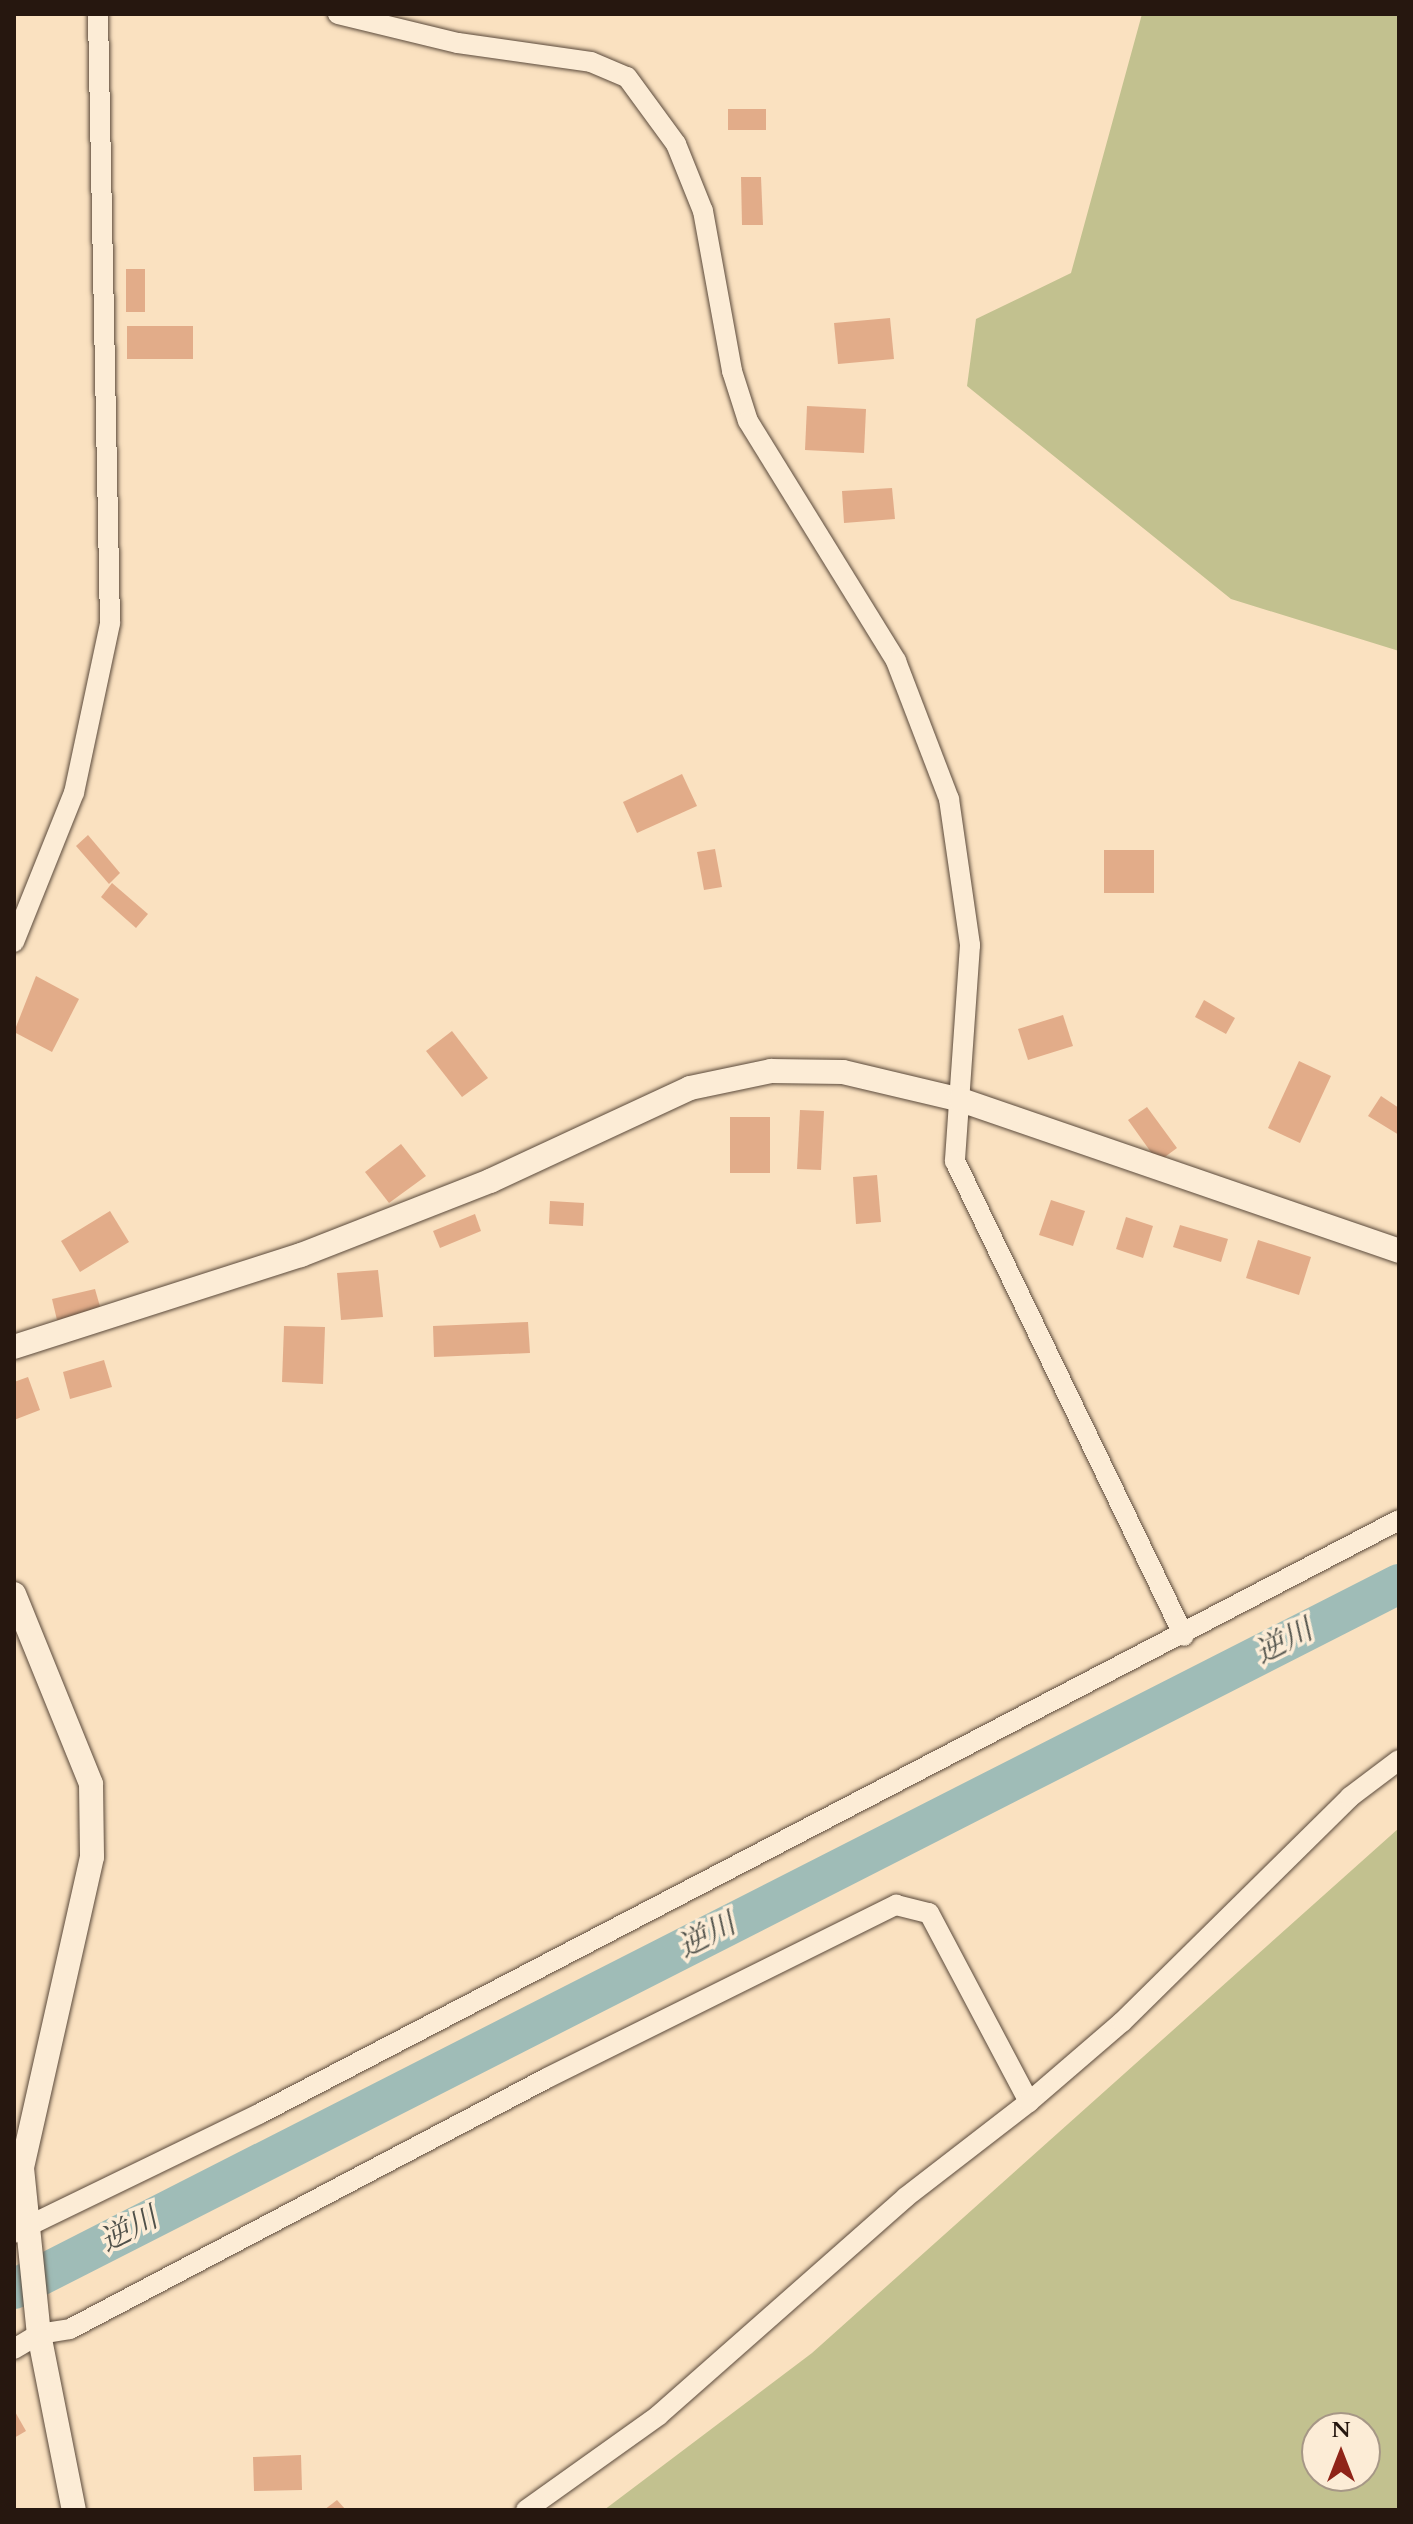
<!DOCTYPE html>
<meta charset="utf-8">
<style>
body{margin:0}
#map{position:relative;width:1413px;height:2524px;overflow:hidden;background:#fae1c0;font-family:Cardo,"Noto Serif JP",serif}
div>[style]{position:absolute}
.green>*{inset:0;background:#c2c18f}
.river>*{height:40px;margin:-20px;padding:0 20px;transform-origin:20px;border-radius:20px;background:#9fbcb7}
.building>*{inset:0;background:#e2ac89}
.roads{filter:drop-shadow(0 0 2px #5b4a3b) drop-shadow(0 0 2px #5b4a3b)}
.minor>*{height:20px;margin:-10px;padding:0 10px;transform-origin:10px;border-radius:10px;background:#fcecd6}
.tertiary>*{height:24px;margin:-12px;padding:0 12px;transform-origin:12px;border-radius:12px;background:#fcecd6}
span{translate:-50% -50%;white-space:nowrap;text-align:center;line-height:1.15;-webkit-text-stroke:7px #fcecd6;paint-order:stroke}
.water-label{font-size:30px;color:#50514a;font-style:italic}
.frame{position:absolute;inset:0;border:16px solid #26170f;pointer-events:none}
.north{position:absolute;left:1301px;top:2412px;width:80px;height:80px;box-sizing:border-box;background:#fcecd6;border:2px solid #a69786;border-radius:50%;rotate:0deg;font-size:22px;font-weight:700;line-height:32px;text-align:center;color:#26170f}
.north::after{content:'';display:block;margin:auto;width:28px;height:36px;background:#8f2418;clip-path:polygon(50% 0,100% 100%,50% 72%,0 100%)}
</style>
<div id="map">
<div class="green">
<i style="clip-path:polygon(1142px 14px,1399px 14px,1399px 651px,1231px 599px,967px 386px,976px 319px,1071px 273px)"></i>
<i style="clip-path:polygon(evenodd,1399px 1828px,1399px 2510px,604px 2510px,812px 2353px,1399px 1828px,1317px 2428px,1365px 2428px,1365px 2476px,1317px 2476px,1317px 2428px)"></i>
</div>
<div class="river">
<i style="left:14px;top:2289px;width:1554px;rotate:-26.98deg"></i>
</div>
<div class="building">
<i style="clip-path:polygon(728px 109px,766px 109px,766px 130px,728px 130px)"></i>
<i style="clip-path:polygon(741px 177px,761px 177px,763px 225px,742px 225px)"></i>
<i style="clip-path:polygon(126px 269px,145px 269px,145px 312px,126px 312px)"></i>
<i style="clip-path:polygon(890px 318px,894px 359px,838px 364px,834px 323px)"></i>
<i style="clip-path:polygon(127px 326px,193px 326px,193px 359px,127px 359px)"></i>
<i style="clip-path:polygon(807px 406px,866px 409px,864px 453px,805px 450px)"></i>
<i style="clip-path:polygon(892px 488px,895px 519px,844px 523px,842px 491px)"></i>
<i style="clip-path:polygon(682px 774px,697px 806px,637px 833px,623px 802px)"></i>
<i style="clip-path:polygon(88px 835px,120px 873px,109px 884px,76px 846px)"></i>
<i style="clip-path:polygon(715px 849px,722px 887px,704px 890px,697px 852px)"></i>
<i style="clip-path:polygon(1104px 850px,1154px 850px,1154px 893px,1104px 893px)"></i>
<i style="clip-path:polygon(112px 883px,148px 914px,136px 928px,101px 897px)"></i>
<i style="clip-path:polygon(36px 976px,79px 999px,52px 1052px,14px 1032px)"></i>
<i style="clip-path:polygon(1204px 1000px,1235px 1018px,1226px 1034px,1195px 1017px)"></i>
<i style="clip-path:polygon(1063px 1015px,1073px 1046px,1028px 1060px,1018px 1029px)"></i>
<i style="clip-path:polygon(452px 1031px,488px 1078px,462px 1097px,426px 1051px)"></i>
<i style="clip-path:polygon(1299px 1061px,1331px 1076px,1300px 1143px,1268px 1128px)"></i>
<i style="clip-path:polygon(1381px 1096px,1399px 1108px,1399px 1135px,1368px 1116px)"></i>
<i style="clip-path:polygon(1147px 1107px,1177px 1148px,1158px 1162px,1128px 1120px)"></i>
<i style="clip-path:polygon(800px 1110px,824px 1111px,821px 1170px,797px 1169px)"></i>
<i style="clip-path:polygon(730px 1117px,770px 1117px,770px 1173px,730px 1173px)"></i>
<i style="clip-path:polygon(401px 1144px,426px 1176px,389px 1203px,365px 1172px)"></i>
<i style="clip-path:polygon(877px 1175px,881px 1222px,856px 1224px,853px 1177px)"></i>
<i style="clip-path:polygon(1051px 1200px,1085px 1211px,1073px 1246px,1039px 1235px)"></i>
<i style="clip-path:polygon(550px 1201px,584px 1203px,583px 1226px,549px 1224px)"></i>
<i style="clip-path:polygon(110px 1211px,129px 1242px,80px 1272px,61px 1241px)"></i>
<i style="clip-path:polygon(475px 1214px,481px 1231px,440px 1248px,433px 1231px)"></i>
<i style="clip-path:polygon(1126px 1217px,1153px 1226px,1143px 1258px,1116px 1249px)"></i>
<i style="clip-path:polygon(1180px 1225px,1228px 1239px,1221px 1262px,1173px 1247px)"></i>
<i style="clip-path:polygon(1258px 1240px,1311px 1257px,1299px 1295px,1246px 1278px)"></i>
<i style="clip-path:polygon(378px 1270px,383px 1317px,341px 1320px,337px 1273px)"></i>
<i style="clip-path:polygon(95px 1289px,101px 1310px,57px 1320px,52px 1299px)"></i>
<i style="clip-path:polygon(528px 1322px,530px 1353px,434px 1357px,433px 1326px)"></i>
<i style="clip-path:polygon(284px 1326px,325px 1327px,323px 1384px,282px 1382px)"></i>
<i style="clip-path:polygon(104px 1360px,112px 1387px,70px 1399px,63px 1372px)"></i>
<i style="clip-path:polygon(28px 1377px,40px 1410px,14px 1420px,14px 1382px)"></i>
<i style="clip-path:polygon(14px 2410px,26px 2431px,14px 2438px)"></i>
<i style="clip-path:polygon(301px 2455px,302px 2490px,254px 2491px,253px 2457px)"></i>
<i style="clip-path:polygon(337px 2500px,346px 2510px,324px 2510px)"></i>
</div>
<div class="roads">
<div class="minor">
<i style="left:338px;top:14px;width:123px;rotate:13.6deg"></i>
<i style="left:458px;top:43px;width:134px;rotate:8.1deg"></i>
<i style="left:591px;top:62px;width:39px;rotate:23deg"></i>
<i style="left:627px;top:77px;width:83px;rotate:53.8deg"></i>
<i style="left:676px;top:144px;width:72px;rotate:68.1deg"></i>
<i style="left:703px;top:211px;width:163px;rotate:79.7deg"></i>
<i style="left:732px;top:371px;width:52px;rotate:72.3deg"></i>
<i style="left:748px;top:421px;width:282px;rotate:58.3deg"></i>
<i style="left:896px;top:661px;width:148px;rotate:69deg"></i>
<i style="left:949px;top:799px;width:148px;rotate:81.8deg"></i>
<i style="left:970px;top:945px;width:217px;rotate:94deg"></i>
<i style="left:955px;top:1161px;width:527px;rotate:64.26deg"></i>
<i style="left:14px;top:942px;width:161px;rotate:-68.1deg"></i>
<i style="left:74px;top:793px;width:174px;rotate:-78deg"></i>
<i style="left:110px;top:623px;width:609px;rotate:-91.13deg"></i>
<i style="left:14px;top:2233px;width:272px;rotate:-25.9deg"></i>
<i style="left:259px;top:2114px;width:1285px;rotate:-27.52deg"></i>
<i style="left:14px;top:2349px;width:29px;rotate:-31deg"></i>
<i style="left:39px;top:2334px;width:31px;rotate:-9deg"></i>
<i style="left:70px;top:2329px;width:539px;rotate:-27.75deg"></i>
<i style="left:547px;top:2078px;width:390px;rotate:-26.4deg"></i>
<i style="left:896px;top:1905px;width:34px;rotate:14deg"></i>
<i style="left:929px;top:1913px;width:214px;rotate:62.1deg"></i>
<i style="left:526px;top:2510px;width:163px;rotate:-35.5deg"></i>
<i style="left:659px;top:2415px;width:329px;rotate:-41.4deg"></i>
<i style="left:906px;top:2197px;width:155px;rotate:-37.7deg"></i>
<i style="left:1029px;top:2102px;width:123px;rotate:-40.7deg"></i>
<i style="left:1122px;top:2022px;width:320px;rotate:-44.6deg"></i>
<i style="left:1350px;top:1797px;width:61px;rotate:-37.1deg"></i>
</div>
<div class="tertiary">
<i style="left:14px;top:1347px;width:301px;rotate:-17.8deg"></i>
<i style="left:301px;top:1255px;width:203px;rotate:-21.4deg"></i>
<i style="left:490px;top:1181px;width:221px;rotate:-24.9deg"></i>
<i style="left:690px;top:1088px;width:83px;rotate:-11.9deg"></i>
<i style="left:771px;top:1071px;width:72px;rotate:0.8deg"></i>
<i style="left:843px;top:1072px;width:121px;rotate:13.3deg"></i>
<i style="left:961px;top:1100px;width:463px;rotate:19deg"></i>
<i style="left:14px;top:1594px;width:205px;rotate:67.9deg"></i>
<i style="left:91px;top:1784px;width:73px;rotate:89.2deg"></i>
<i style="left:92px;top:1857px;width:319px;rotate:102.7deg"></i>
<i style="left:22px;top:2168px;width:167px;rotate:84.2deg"></i>
<i style="left:39px;top:2334px;width:179px;rotate:78.8deg"></i>
</div>
</div>
<div class="water-label">
<span style="left:1284px;top:1642px;rotate:-27deg">逆川</span>
<span style="left:707px;top:1936px;rotate:-27deg">逆川</span>
<span style="left:129px;top:2230px;rotate:-27deg">逆川</span>
</div>
<div class="frame"></div>
<div class="north">N</div>
</div>
